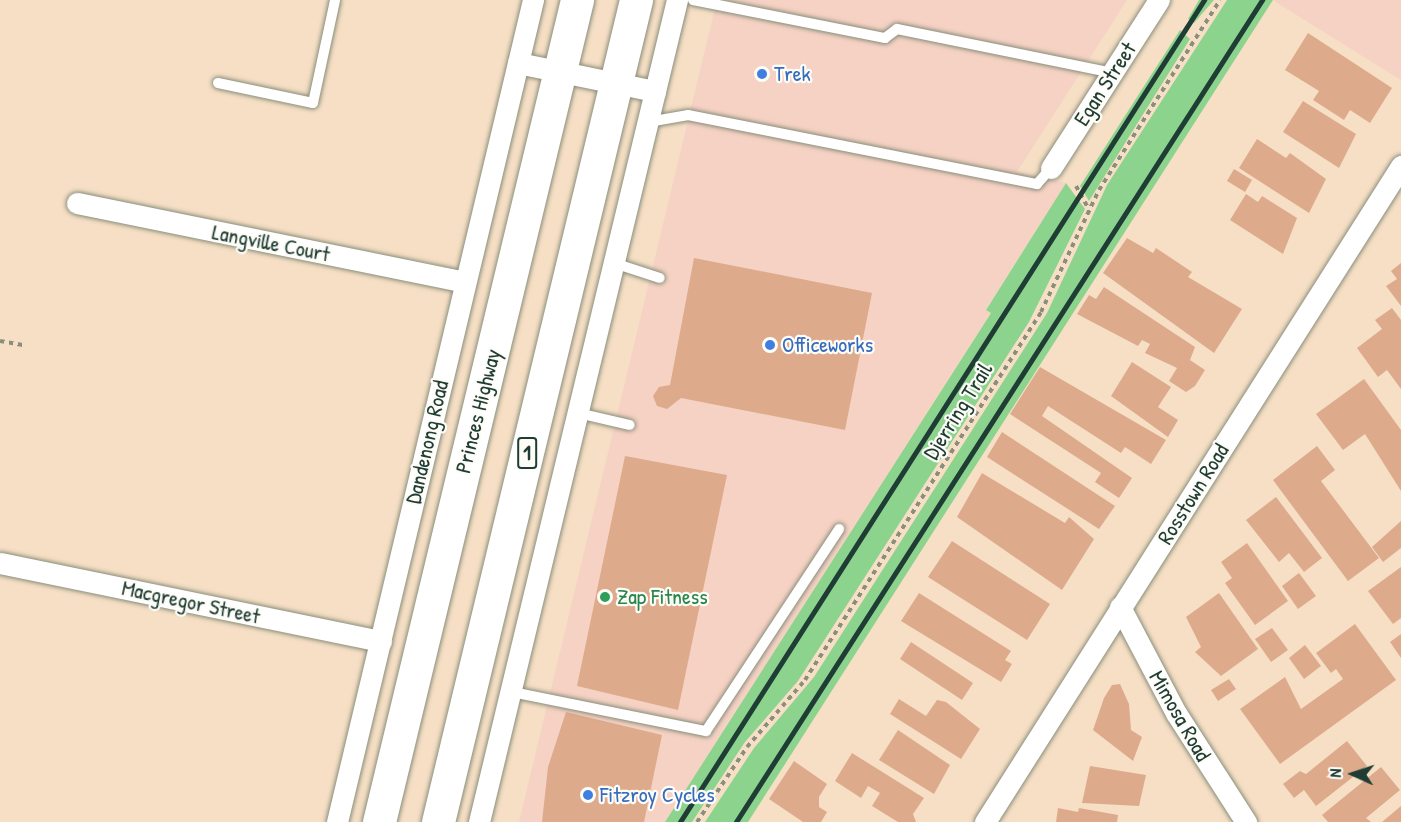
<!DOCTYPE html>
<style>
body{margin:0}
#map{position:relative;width:1401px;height:822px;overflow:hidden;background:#f6dfc5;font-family:"Patrick Hand",sans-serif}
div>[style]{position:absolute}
.built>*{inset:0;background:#f6d2c4}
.green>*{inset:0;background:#8cd48e}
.building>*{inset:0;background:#ddab8c}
.path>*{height:4px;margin-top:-2px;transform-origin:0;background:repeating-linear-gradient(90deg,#8a8e7c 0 4.5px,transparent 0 9px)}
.roads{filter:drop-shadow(0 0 2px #8a8e7c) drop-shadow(0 0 2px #8a8e7c)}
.lane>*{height:10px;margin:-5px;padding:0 5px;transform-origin:5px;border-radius:5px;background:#fff}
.street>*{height:21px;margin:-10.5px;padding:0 10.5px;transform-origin:10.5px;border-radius:10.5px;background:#fff}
.highway>*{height:33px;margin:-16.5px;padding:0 16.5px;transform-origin:16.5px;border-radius:16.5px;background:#fff}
.rail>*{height:4.5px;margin:-2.25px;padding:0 2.25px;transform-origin:2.25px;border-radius:2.25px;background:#1f3d34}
.dots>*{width:16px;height:16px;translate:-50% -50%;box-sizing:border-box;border:3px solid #fdfcf7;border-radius:50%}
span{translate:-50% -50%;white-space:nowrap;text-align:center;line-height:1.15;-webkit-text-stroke:4.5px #fdfcf7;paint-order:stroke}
.shield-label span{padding:2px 4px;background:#fdfcf7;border:2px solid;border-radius:4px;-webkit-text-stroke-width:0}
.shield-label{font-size:21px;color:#1f3d34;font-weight:700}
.shop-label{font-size:22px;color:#366cbe}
.left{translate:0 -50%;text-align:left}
.street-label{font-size:22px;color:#1f3d34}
.leisure-label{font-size:22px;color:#27864d}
.north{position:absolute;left:1323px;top:744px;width:60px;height:60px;-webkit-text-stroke:4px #fdfcf7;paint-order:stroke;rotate:273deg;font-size:16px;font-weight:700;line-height:24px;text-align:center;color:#1f3d34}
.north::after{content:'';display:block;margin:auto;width:21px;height:27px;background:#1f3d34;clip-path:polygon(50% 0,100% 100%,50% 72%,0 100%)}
</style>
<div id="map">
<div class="built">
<i style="clip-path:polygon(717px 0,1127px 0,1017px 172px,1066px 183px,986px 309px,991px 312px,665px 822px,519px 822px)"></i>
<i style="clip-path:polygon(1401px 0,1401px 80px,1274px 1px,1275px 0)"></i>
</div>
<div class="green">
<i style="clip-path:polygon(1199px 0,1214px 0,1194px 23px,1188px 19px)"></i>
<i style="clip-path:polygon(1227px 0,1273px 0,748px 822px,705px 822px,754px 748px,814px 677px,1047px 313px,1107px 185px)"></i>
<i style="clip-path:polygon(1180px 30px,1190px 39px,1089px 201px,1080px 186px)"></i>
<i style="clip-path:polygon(1066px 183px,1085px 209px,1029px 322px,798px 681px,745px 742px,692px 822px,665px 822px,991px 313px,986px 310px)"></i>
</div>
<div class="building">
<i style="clip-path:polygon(1308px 33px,1392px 88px,1370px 123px,1350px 110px,1344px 120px,1313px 100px,1319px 91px,1285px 70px)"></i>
<i style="clip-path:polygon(1303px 101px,1356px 134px,1339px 168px,1283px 132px)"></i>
<i style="clip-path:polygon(1257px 139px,1286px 158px,1290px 153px,1326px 179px,1309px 213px,1239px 168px)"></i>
<i style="clip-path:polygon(1234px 169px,1252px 180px,1245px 192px,1227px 181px)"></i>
<i style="clip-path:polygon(1246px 194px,1258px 202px,1262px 196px,1297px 218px,1283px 254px,1230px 220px)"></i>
<i style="clip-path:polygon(1127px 238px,1153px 253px,1156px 248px,1192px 272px,1188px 277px,1242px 309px,1214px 353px,1103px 273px)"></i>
<i style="clip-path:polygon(694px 258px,872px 293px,845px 430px,681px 398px,667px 409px,657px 406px,653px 396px,659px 387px,670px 385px)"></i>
<i style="clip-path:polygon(1401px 263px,1401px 306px,1386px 286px,1397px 279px,1391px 271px)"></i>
<i style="clip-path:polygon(1104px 287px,1195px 347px,1190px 360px,1205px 370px,1195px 386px,1186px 392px,1169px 381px,1177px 368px,1145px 353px,1150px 344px,1142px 340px,1138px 346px,1077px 314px,1089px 295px,1096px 299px)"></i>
<i style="clip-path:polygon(1392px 308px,1401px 320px,1401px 389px,1387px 370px,1378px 377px,1357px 348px,1382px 329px,1375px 320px)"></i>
<i style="clip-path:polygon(1132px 362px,1171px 387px,1158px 407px,1178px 420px,1168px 437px,1111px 396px)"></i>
<i style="clip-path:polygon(1040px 367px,1166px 440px,1151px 464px,1125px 447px,1121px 453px,1048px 406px,1042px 416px,1132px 478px,1119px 498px,1095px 482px,1101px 473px,1010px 414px)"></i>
<i style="clip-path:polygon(1364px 379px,1401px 430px,1401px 491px,1365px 434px,1343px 450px,1316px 414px)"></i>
<i style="clip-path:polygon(1002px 432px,1115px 506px,1099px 529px,987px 457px)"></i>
<i style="clip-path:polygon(1317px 446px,1335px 470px,1321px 481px,1379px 558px,1348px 581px,1273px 480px)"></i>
<i style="clip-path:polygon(625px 456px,727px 475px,678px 710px,577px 686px)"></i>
<i style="clip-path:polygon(982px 473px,1065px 523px,1069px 517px,1094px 539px,1062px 590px,957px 517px)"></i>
<i style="clip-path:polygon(1276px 497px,1322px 558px,1304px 572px,1289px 553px,1279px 562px,1246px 520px)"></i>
<i style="clip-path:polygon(1401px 521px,1401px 548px,1383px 562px,1372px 547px)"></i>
<i style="clip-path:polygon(952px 541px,1050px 604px,1027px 640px,928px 577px)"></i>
<i style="clip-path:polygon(1247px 543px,1288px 601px,1255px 625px,1225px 583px,1232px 578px,1221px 562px)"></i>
<i style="clip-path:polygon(1401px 567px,1401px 618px,1393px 624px,1368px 591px)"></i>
<i style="clip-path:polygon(1299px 573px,1316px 596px,1298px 609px,1282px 586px)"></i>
<i style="clip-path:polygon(919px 593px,1011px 651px,1005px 660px,1012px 664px,1001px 682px,901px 621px)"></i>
<i style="clip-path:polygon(1219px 593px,1258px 649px,1221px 676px,1195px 652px,1201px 647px,1186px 617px)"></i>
<i style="clip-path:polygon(1355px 624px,1396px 680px,1280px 764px,1240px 709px,1285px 677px,1301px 709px,1343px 679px,1336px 669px,1331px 673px,1316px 653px)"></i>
<i style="clip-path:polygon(1272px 628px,1288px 650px,1271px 662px,1255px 639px)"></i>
<i style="clip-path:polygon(1401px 634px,1401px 658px,1390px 642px)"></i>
<i style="clip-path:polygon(911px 642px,973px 683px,962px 700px,900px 659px)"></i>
<i style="clip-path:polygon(1305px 645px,1321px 666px,1304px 679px,1289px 658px)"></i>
<i style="clip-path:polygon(1229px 679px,1236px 689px,1218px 701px,1211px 690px)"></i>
<i style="clip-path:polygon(1120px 684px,1129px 704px,1131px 730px,1142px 737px,1133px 761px,1093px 730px,1104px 698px,1112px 685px)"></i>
<i style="clip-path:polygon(899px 699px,926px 716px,937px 700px,946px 702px,980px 729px,961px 759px,890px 714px)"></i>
<i style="clip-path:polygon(566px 712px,662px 735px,644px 822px,542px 822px,548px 767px)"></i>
<i style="clip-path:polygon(898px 730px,950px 765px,934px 794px,879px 760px)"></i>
<i style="clip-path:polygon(1347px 741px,1367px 766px,1316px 806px,1304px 790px,1294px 798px,1283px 784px,1300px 771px,1306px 774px)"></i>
<i style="clip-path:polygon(852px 753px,924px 798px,913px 814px,916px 822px,898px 822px,872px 806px,880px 793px,868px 786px,861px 798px,835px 781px)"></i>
<i style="clip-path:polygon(794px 761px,827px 784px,819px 797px,819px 807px,827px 812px,821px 822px,803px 822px,769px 799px)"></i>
<i style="clip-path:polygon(1090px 766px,1146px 775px,1139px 806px,1082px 803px)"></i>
<i style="clip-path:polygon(1381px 767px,1400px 790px,1366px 818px,1371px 822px,1328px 822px,1322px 815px)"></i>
<i style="clip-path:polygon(1401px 806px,1401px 822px,1382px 822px)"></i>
<i style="clip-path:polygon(1058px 808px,1078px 812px,1079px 808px,1118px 815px,1117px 822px,1056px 822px)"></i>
</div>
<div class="path">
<i style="left:1076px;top:186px;width:26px;rotate:61deg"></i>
<i style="left:0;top:341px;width:23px;rotate:10deg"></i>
<i style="left:697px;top:822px;width:90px;rotate:-56.3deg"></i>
<i style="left:747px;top:747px;width:89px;rotate:-49.1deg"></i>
<i style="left:805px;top:680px;width:437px;rotate:-57.3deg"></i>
<i style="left:1041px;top:312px;width:135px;rotate:-64.6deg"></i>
<i style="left:1099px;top:190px;width:225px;rotate:-57.5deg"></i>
</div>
<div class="roads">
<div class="lane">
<i style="left:693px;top:0;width:196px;rotate:11.2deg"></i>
<i style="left:885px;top:38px;width:15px;rotate:-37deg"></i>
<i style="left:897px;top:29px;width:220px;rotate:11.5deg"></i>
<i style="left:218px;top:83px;width:97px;rotate:11.9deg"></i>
<i style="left:313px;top:103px;width:105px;rotate:-77.9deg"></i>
<i style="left:648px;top:122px;width:41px;rotate:-9.9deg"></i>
<i style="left:688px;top:115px;width:356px;rotate:11.2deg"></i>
<i style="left:1037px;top:184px;width:21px;rotate:-49deg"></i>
<i style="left:614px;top:263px;width:48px;rotate:18.1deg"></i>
<i style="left:578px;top:413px;width:53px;rotate:13deg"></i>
<i style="left:512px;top:692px;width:198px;rotate:11.4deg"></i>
<i style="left:706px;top:731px;width:242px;rotate:-56.6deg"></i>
</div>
<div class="street">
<i style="left:518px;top:63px;width:140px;rotate:11.6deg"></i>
<i style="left:1051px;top:168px;width:200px;rotate:-57.3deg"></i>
<i style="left:77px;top:203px;width:396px;rotate:11.5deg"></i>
<i style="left:0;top:563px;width:389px;rotate:11.6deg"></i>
<i style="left:1120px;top:607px;width:120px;rotate:62.2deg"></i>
<i style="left:1176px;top:713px;width:130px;rotate:57.3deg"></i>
<i style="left:337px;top:822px;width:845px;rotate:-76.59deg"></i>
<i style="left:479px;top:822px;width:846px;rotate:-76.46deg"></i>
<i style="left:985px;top:822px;width:777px;rotate:-57.62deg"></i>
</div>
<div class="highway">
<i style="left:379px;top:822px;width:846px;rotate:-76.46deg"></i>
<i style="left:438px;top:822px;width:846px;rotate:-76.46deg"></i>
</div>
</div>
<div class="rail">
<i style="left:680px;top:822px;width:975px;rotate:-57.48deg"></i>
<i style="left:736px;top:822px;width:976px;rotate:-57.38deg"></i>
</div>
<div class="dots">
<i style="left:762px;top:74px;background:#3f7fe0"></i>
<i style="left:770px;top:345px;background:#3f7fe0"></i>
<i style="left:605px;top:597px;background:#2e9e5b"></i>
<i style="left:588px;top:795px;background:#3f7fe0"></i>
</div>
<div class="shield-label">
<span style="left:527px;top:453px">1</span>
</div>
<div class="shop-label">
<span class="left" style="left:774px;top:74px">Trek</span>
<span class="left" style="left:782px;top:345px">Officeworks</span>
<span class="left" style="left:600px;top:795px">Fitzroy Cycles</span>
</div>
<div class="street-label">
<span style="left:1105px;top:84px;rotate:-57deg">Egan Street</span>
<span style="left:271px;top:243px;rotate:11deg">Langville Court</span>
<span style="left:478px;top:411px;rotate:-76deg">Princes Highway</span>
<span style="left:958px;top:411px;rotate:-58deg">Djerring Trail</span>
<span style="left:427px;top:442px;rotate:-77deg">Dandenong Road</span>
<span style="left:1193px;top:494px;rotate:-58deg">Rosstown Road</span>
<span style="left:191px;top:602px;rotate:12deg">Macgregor Street</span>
<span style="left:1180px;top:716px;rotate:60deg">Mimosa Road</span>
</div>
<div class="leisure-label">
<span class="left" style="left:617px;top:597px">Zap Fitness</span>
</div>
<div class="north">N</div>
</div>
